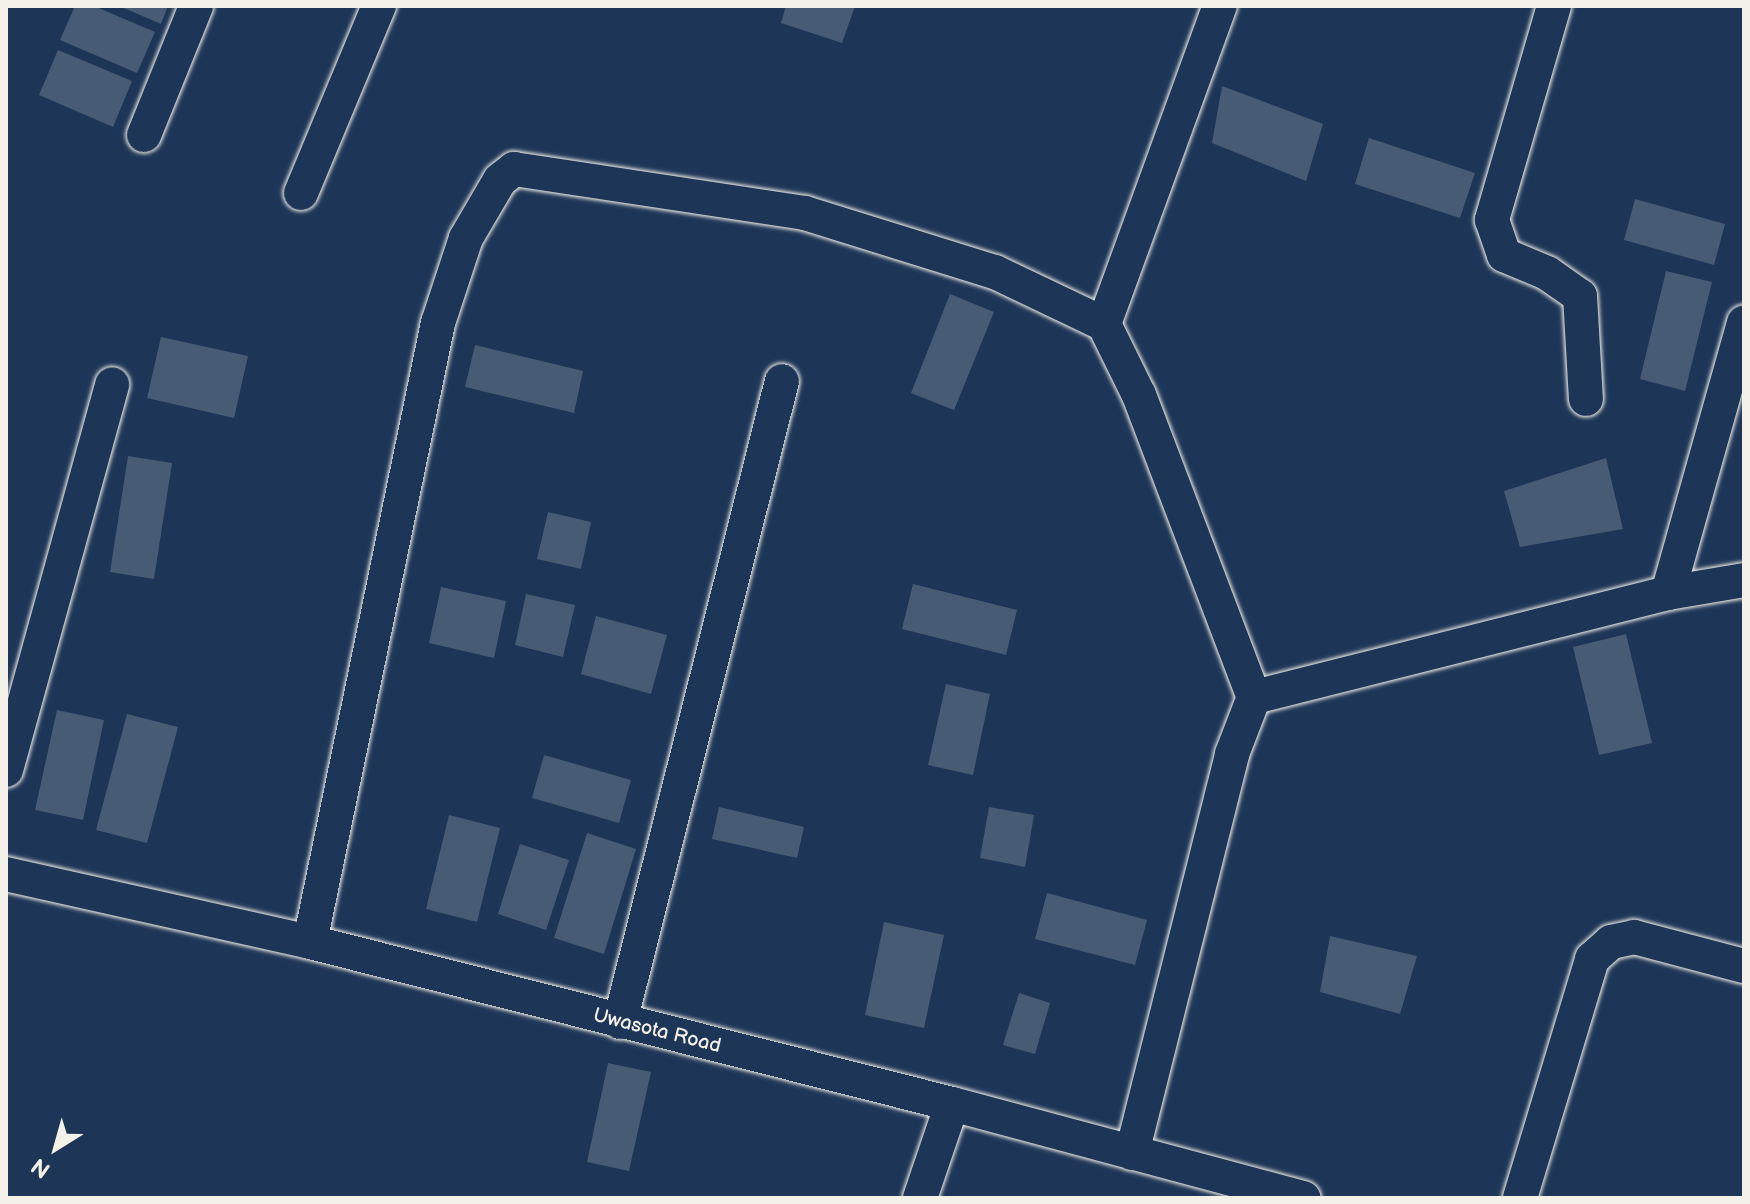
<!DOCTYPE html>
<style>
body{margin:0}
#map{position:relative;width:1750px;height:1204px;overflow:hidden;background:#1d3557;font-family:"Balsamiq Sans",sans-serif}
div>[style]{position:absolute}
.building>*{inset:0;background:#485b74}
.roads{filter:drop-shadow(0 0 2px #f4f1e8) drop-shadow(0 0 2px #f4f1e8)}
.street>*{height:34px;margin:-17px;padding:0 17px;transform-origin:17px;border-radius:17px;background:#1d3557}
span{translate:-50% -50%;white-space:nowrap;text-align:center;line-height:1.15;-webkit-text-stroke:7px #1d3557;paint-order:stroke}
.street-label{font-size:20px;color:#f4f1e8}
.frame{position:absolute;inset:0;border:8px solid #f4f1e8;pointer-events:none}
.north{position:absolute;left:16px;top:1108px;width:80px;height:80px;-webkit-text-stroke:6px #1d3557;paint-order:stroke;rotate:217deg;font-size:22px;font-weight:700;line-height:32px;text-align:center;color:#f4f1e8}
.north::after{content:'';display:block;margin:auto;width:28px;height:36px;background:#f4f1e8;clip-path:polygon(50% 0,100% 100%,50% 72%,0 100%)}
</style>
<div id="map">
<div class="building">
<i style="clip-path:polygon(75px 6px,94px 6px,155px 32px,137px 73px,60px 40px)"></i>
<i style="clip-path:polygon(119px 6px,168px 6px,161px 24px)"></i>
<i style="clip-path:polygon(786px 6px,855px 6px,842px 43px,781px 23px)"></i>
<i style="clip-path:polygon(58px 50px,132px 81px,113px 127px,39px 95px)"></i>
<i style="clip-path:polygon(1222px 86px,1323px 124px,1306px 181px,1212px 143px)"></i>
<i style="clip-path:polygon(1369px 138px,1475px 173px,1460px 218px,1355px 184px)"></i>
<i style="clip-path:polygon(1635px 199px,1725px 224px,1714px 265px,1624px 240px)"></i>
<i style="clip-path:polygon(1666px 271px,1712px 282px,1685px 391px,1640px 379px)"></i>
<i style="clip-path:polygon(950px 294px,994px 312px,954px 410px,911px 393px)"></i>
<i style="clip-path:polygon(161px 337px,248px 356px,234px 418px,147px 398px)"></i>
<i style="clip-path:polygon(475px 345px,583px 371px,574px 413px,465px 387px)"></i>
<i style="clip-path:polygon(128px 456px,172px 463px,154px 579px,110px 572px)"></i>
<i style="clip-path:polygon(1606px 458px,1623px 529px,1520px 547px,1504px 491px)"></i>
<i style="clip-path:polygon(548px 512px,591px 522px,581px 569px,537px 559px)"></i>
<i style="clip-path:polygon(913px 584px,1017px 610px,1006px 655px,902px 629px)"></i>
<i style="clip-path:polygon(441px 587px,506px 601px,494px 658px,429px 643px)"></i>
<i style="clip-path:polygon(526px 594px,575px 605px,563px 657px,515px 645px)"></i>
<i style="clip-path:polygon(596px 616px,667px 635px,651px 694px,581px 674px)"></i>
<i style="clip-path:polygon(1626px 634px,1652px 743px,1599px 755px,1573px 647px)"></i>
<i style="clip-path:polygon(946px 684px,990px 694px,973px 775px,928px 765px)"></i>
<i style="clip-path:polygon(57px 710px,104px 720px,83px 820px,35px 810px)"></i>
<i style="clip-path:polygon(127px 714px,178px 727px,147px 843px,96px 830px)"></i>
<i style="clip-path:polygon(544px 755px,631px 780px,619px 823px,532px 798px)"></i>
<i style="clip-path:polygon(719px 807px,804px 827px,797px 858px,712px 839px)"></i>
<i style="clip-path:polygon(989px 807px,1034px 815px,1025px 867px,980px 858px)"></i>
<i style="clip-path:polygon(449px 815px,500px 828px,477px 922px,426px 909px)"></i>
<i style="clip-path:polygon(587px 833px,636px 849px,604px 954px,554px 938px)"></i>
<i style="clip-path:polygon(520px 844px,569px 860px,546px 930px,498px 914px)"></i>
<i style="clip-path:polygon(1047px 893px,1147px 920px,1135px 965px,1035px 939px)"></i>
<i style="clip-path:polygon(884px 922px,944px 935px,924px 1028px,865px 1015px)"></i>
<i style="clip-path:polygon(1330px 936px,1417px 956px,1400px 1014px,1320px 992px)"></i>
<i style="clip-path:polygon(1019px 993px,1050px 1003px,1035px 1054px,1003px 1045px)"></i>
<i style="clip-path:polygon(608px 1063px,651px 1072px,629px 1171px,587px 1162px)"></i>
</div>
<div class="roads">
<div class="street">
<i style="left:1554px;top:6px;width:223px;rotate:106.2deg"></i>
<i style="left:1492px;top:220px;width:37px;rotate:71deg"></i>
<i style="left:1504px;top:255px;width:47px;rotate:22.7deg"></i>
<i style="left:1547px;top:273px;width:40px;rotate:34.9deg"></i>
<i style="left:1580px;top:296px;width:103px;rotate:86.7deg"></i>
<i style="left:144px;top:135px;width:139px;rotate:-68deg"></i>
<i style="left:301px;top:193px;width:203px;rotate:-67.4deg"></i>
<i style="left:1104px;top:324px;width:338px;rotate:-70deg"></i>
<i style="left:1668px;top:593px;width:281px;rotate:-74.3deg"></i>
<i style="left:6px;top:770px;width:400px;rotate:-74.6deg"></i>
<i style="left:6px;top:874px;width:312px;rotate:12.6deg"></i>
<i style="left:310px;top:942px;width:662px;rotate:14.16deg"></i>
<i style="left:952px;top:1104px;width:364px;rotate:15deg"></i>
<i style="left:310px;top:942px;width:632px;rotate:-78.32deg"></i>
<i style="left:438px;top:323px;width:89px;rotate:-71.8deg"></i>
<i style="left:466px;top:238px;width:67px;rotate:-59.6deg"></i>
<i style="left:500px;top:180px;width:18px;rotate:-38deg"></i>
<i style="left:514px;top:169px;width:294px;rotate:8.6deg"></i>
<i style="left:805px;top:213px;width:199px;rotate:17.3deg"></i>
<i style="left:995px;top:272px;width:121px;rotate:25.5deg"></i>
<i style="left:1104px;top:324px;width:79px;rotate:63.8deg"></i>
<i style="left:1139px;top:395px;width:323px;rotate:69.2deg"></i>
<i style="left:620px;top:1022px;width:661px;rotate:-75.82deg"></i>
<i style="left:1132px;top:1153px;width:411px;rotate:-75.9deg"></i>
<i style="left:1232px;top:754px;width:61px;rotate:-68.9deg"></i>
<i style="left:1254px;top:697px;width:427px;rotate:-14.1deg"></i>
<i style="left:1668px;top:593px;width:77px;rotate:-9.7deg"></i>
<i style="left:920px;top:1198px;width:99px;rotate:-71.2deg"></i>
<i style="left:1520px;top:1198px;width:250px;rotate:-73.2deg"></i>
<i style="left:1592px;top:959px;width:25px;rotate:-42deg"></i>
<i style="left:1611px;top:942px;width:24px;rotate:-12deg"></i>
<i style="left:1634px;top:937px;width:114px;rotate:14.8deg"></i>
</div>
</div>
<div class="street-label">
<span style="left:657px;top:1031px;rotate:14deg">Uwasota Road</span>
</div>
<div class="frame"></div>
<div class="north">N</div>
</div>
